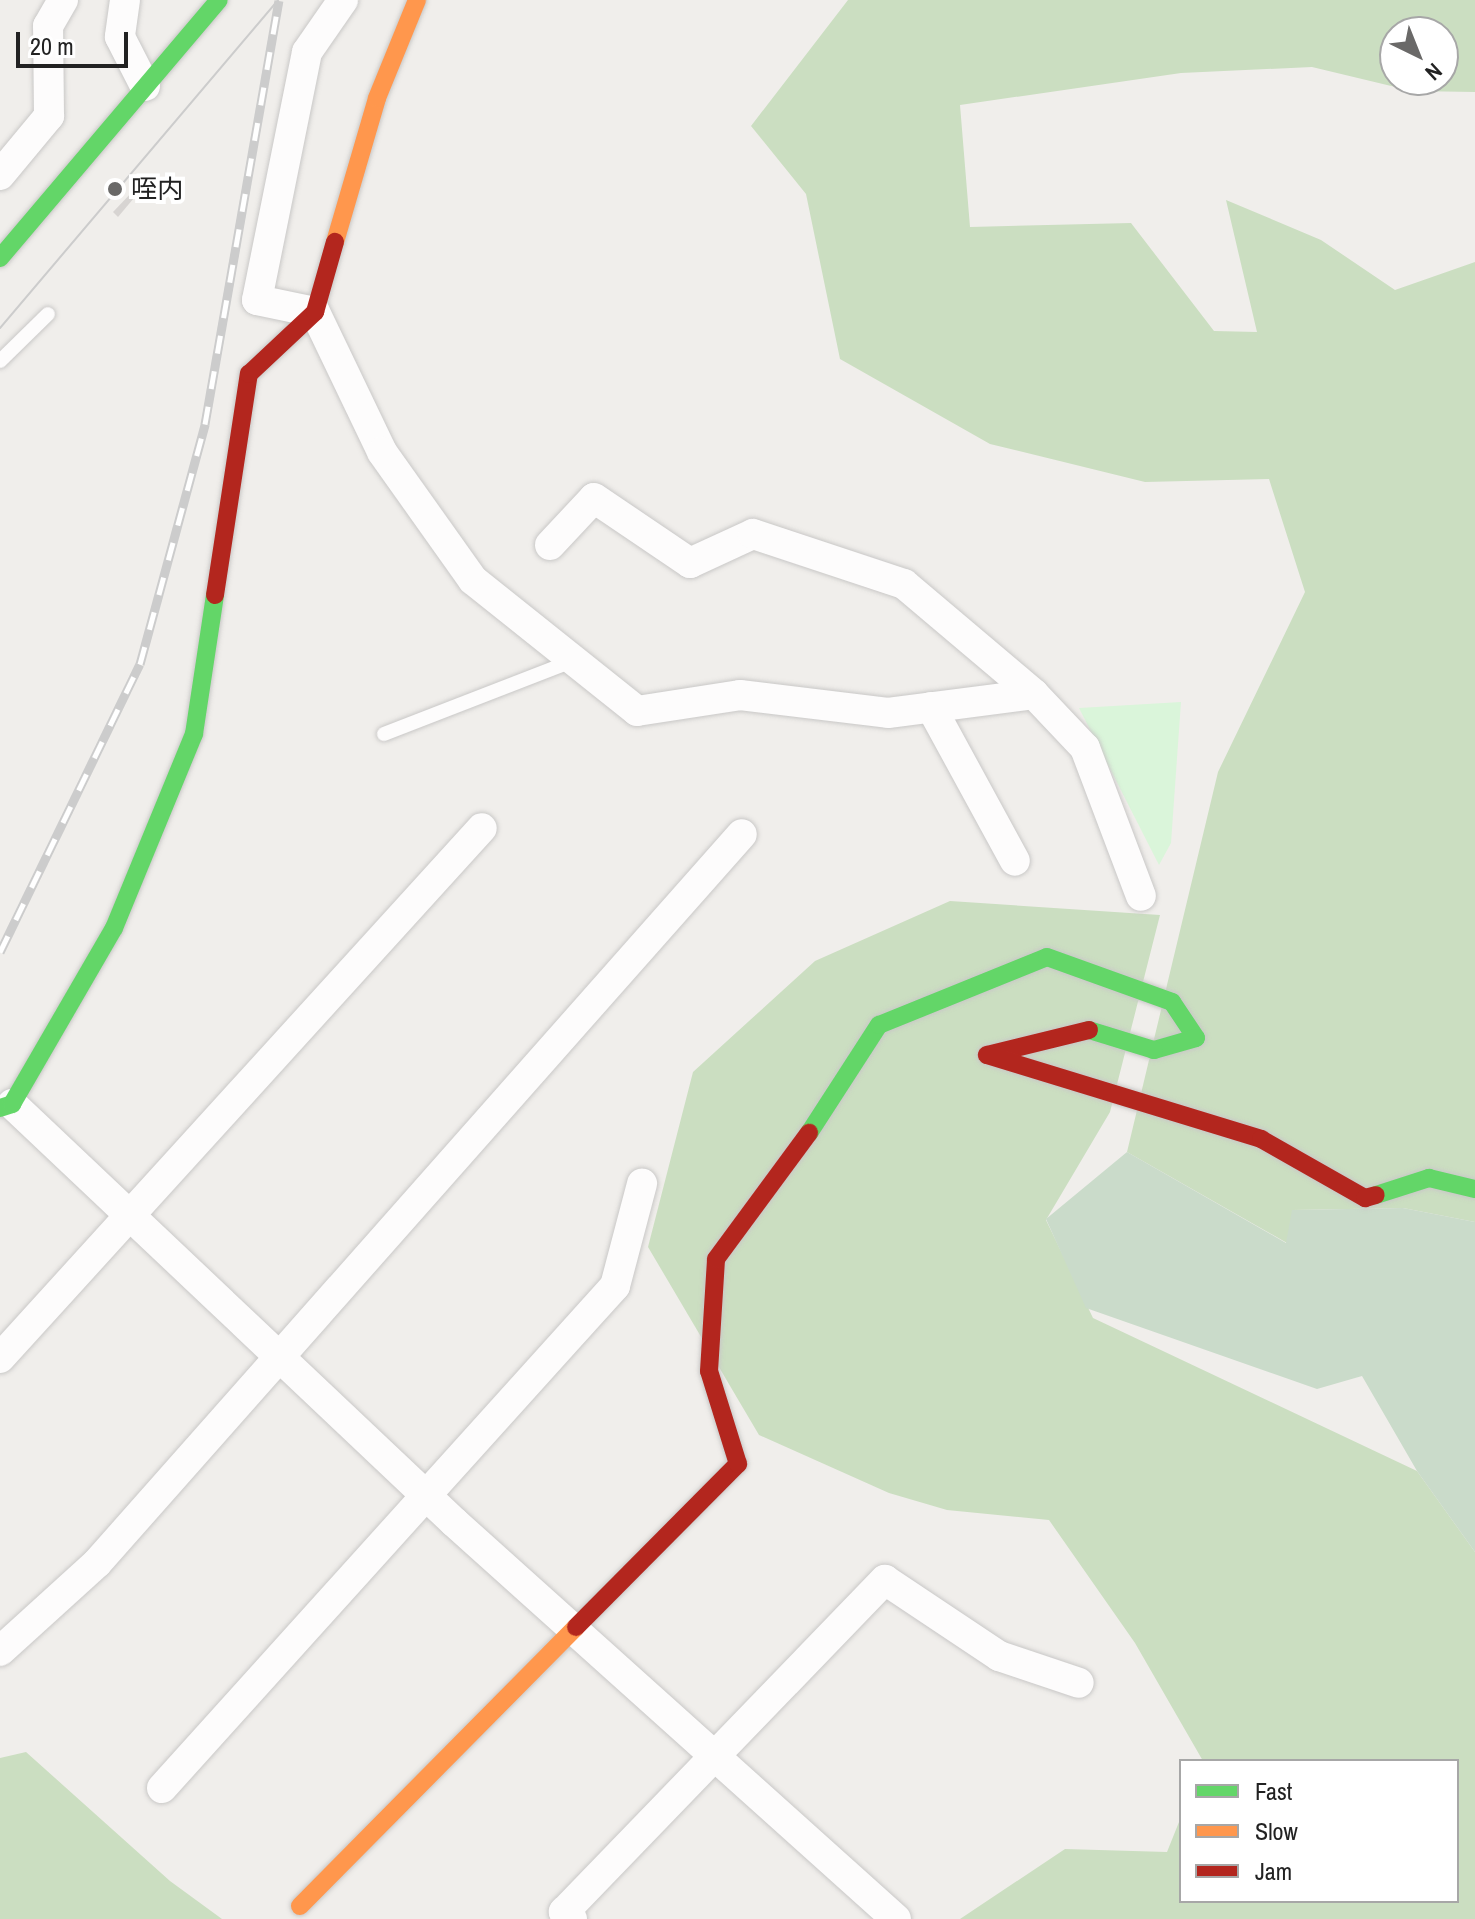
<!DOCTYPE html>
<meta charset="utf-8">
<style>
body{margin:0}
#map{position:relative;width:1475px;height:1919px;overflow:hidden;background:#f0eeeb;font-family:"Archivo Narrow","Noto Sans JP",sans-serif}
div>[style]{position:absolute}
.forest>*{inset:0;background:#cbdec1}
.cemetery>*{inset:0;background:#cadbca}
.park>*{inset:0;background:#daf5da}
.building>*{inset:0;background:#d7d4d2}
.roads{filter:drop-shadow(0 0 2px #c9c8c7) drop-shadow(0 0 2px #c9c8c7)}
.lane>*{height:14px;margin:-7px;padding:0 7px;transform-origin:7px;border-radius:7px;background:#fdfcfc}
.street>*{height:30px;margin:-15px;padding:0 15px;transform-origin:15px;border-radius:15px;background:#fdfcfc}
.fast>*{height:18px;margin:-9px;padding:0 9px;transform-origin:9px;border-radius:9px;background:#63d668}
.slow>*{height:18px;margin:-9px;padding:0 9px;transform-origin:9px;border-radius:9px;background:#ff974d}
.jam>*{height:18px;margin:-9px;padding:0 9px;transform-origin:9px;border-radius:9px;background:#b3261e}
.tram>*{height:2px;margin:-1px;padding:0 1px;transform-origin:1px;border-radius:1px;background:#ccc}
.rail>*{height:9px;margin-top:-4.5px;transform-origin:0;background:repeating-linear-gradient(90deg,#fff 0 18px,#ccc 0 36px);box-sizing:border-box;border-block:2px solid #ccc}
.dots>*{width:22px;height:22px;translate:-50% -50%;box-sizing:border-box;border:4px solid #fff;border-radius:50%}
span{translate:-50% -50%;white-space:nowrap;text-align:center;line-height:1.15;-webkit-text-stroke:8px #fff;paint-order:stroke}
.poi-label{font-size:26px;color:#222}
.left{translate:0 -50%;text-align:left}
.legend{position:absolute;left:1179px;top:1759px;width:280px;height:144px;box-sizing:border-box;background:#fff;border:2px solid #a7a7a7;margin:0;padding:10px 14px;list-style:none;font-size:24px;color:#222}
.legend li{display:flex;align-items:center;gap:16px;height:40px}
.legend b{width:40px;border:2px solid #a7a7a7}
.north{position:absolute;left:1379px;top:16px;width:80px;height:80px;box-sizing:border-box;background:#fff;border:2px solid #a7a7a7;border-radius:50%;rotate:137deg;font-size:22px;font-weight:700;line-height:32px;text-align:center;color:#222}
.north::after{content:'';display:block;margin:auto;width:28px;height:36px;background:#6a6968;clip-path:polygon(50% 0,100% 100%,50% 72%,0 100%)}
.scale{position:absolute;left:16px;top:32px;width:112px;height:36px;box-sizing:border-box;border:4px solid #222;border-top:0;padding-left:10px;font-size:24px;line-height:28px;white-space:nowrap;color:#222;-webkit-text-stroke:6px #fff;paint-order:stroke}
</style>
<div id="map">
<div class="forest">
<i style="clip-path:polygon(evenodd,848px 0,1475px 0,1475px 92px,1412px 91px,1312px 67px,1181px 73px,960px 105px,970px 227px,1131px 223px,1214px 331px,1257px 332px,1226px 200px,1321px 240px,1395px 290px,1475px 262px,1475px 1222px,1403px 1208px,1293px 1210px,1287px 1243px,1127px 1152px,1218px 772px,1305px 592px,1269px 479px,1145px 482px,990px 444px,840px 359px,806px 194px,751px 126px,848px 0,1395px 32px,1443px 32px,1443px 80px,1395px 80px,1395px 32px)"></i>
<i style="clip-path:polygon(950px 901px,1160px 915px,1110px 1112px,1046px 1220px,1093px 1318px,1417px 1471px,1475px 1552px,1475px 1919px,960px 1919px,1065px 1849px,1167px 1852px,1181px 1817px,1181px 1901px,1457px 1901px,1457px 1761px,1203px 1761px,1135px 1643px,1049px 1520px,947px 1510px,889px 1493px,759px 1435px,648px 1247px,693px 1072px,815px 961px)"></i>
<i style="clip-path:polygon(26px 1752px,170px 1881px,222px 1919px,0 1919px,0 1758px)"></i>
</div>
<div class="cemetery">
<i style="clip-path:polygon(1127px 1152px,1286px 1243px,1292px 1210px,1403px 1208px,1475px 1222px,1475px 1552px,1417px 1471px,1362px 1376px,1317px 1389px,1086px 1308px,1046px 1219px)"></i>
</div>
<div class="park">
<i style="clip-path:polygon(1181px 702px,1171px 843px,1159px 865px,1079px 708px)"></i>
</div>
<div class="building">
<i style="clip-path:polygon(135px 189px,139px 192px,118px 217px,113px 212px)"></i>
</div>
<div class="roads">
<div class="lane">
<i style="left:0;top:361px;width:67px;rotate:-44.4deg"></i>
<i style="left:384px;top:734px;width:199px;rotate:-21.2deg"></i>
</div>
<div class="street">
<i style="left:125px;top:0;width:37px;rotate:98deg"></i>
<i style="left:120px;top:37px;width:55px;rotate:63deg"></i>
<i style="left:343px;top:0;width:63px;rotate:124.7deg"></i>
<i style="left:307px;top:52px;width:253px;rotate:101.4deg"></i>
<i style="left:257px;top:300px;width:59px;rotate:11.7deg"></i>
<i style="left:315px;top:312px;width:155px;rotate:64.4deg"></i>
<i style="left:382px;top:452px;width:157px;rotate:54.6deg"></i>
<i style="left:473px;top:580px;width:210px;rotate:38.6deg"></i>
<i style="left:637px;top:711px;width:104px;rotate:-8.8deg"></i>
<i style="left:740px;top:695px;width:149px;rotate:6.9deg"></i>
<i style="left:888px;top:713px;width:147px;rotate:-7.4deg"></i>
<i style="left:1034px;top:694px;width:74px;rotate:46.6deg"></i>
<i style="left:1085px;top:748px;width:158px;rotate:69.3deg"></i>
<i style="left:0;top:175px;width:77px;rotate:-50.3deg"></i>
<i style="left:49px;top:116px;width:90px;rotate:-90.6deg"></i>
<i style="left:48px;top:26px;width:30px;rotate:-60deg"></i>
<i style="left:550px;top:545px;width:64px;rotate:-46.9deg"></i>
<i style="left:594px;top:498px;width:116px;rotate:34.1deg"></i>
<i style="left:690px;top:563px;width:69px;rotate:-24.7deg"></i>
<i style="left:753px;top:534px;width:159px;rotate:18.3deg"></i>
<i style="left:904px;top:584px;width:170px;rotate:40.2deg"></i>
<i style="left:931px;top:707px;width:175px;rotate:61.4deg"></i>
<i style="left:12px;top:1104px;width:608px;rotate:43.4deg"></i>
<i style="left:454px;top:1522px;width:594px;rotate:41.93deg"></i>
<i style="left:0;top:1358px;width:716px;rotate:-47.72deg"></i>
<i style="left:0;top:1651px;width:131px;rotate:-42.2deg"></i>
<i style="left:97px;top:1563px;width:973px;rotate:-48.5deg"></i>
<i style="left:162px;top:1788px;width:676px;rotate:-47.94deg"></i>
<i style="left:615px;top:1286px;width:106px;rotate:-75.2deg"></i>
<i style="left:572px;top:1919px;width:11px;rotate:-139deg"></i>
<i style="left:564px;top:1912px;width:462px;rotate:-46deg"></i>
<i style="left:885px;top:1580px;width:137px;rotate:33.7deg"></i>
<i style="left:999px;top:1656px;width:84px;rotate:18.6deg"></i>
</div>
<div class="fast">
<i style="left:0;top:258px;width:338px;rotate:-49.7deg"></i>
<i style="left:0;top:1108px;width:13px;rotate:-18deg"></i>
<i style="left:12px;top:1104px;width:203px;rotate:-59.9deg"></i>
<i style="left:114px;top:928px;width:210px;rotate:-67.6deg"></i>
<i style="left:194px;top:734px;width:141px;rotate:-81.4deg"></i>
<i style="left:809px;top:1133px;width:129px;rotate:-57.1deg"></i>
<i style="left:879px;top:1025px;width:181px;rotate:-22deg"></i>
<i style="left:1047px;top:957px;width:133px;rotate:19.8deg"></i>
<i style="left:1172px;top:1002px;width:43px;rotate:56.3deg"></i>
<i style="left:1196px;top:1038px;width:44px;rotate:164.1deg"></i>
<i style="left:1154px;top:1050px;width:68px;rotate:-162.9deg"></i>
<i style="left:1376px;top:1195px;width:56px;rotate:-17.8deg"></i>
<i style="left:1429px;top:1178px;width:47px;rotate:13.4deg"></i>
</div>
<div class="slow">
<i style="left:335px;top:242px;width:150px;rotate:-73.7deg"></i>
<i style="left:377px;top:98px;width:106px;rotate:-67.8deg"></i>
<i style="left:300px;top:1906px;width:392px;rotate:-45.3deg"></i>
</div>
<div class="jam">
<i style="left:215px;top:595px;width:224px;rotate:-81.3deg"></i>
<i style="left:249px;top:374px;width:91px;rotate:-43.2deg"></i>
<i style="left:315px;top:312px;width:73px;rotate:-74.1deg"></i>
<i style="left:1089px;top:1030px;width:105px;rotate:166.2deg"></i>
<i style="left:987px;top:1055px;width:287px;rotate:17deg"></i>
<i style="left:1261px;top:1139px;width:120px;rotate:29.6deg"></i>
<i style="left:1365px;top:1198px;width:11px;rotate:-15deg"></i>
<i style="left:576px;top:1627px;width:230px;rotate:-45.2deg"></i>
<i style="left:738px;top:1464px;width:97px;rotate:-107.3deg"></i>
<i style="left:709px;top:1371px;width:112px;rotate:-86.4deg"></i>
<i style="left:716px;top:1259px;width:157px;rotate:-53.6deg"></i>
</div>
</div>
<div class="tram">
<i style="left:0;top:328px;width:430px;rotate:-49.7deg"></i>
</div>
<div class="rail">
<i style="left:0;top:952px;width:320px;rotate:-64.1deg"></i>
<i style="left:140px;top:664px;width:249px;rotate:-74.8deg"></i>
<i style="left:205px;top:424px;width:430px;rotate:-80.1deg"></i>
</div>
<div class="dots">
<i style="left:115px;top:189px;background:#6a6968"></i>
</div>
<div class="poi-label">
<span class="left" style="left:131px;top:189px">咥内</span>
</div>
<ul class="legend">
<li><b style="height:10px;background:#63d668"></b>Fast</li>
<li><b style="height:10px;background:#ff974d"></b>Slow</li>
<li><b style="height:10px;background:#b3261e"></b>Jam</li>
</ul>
<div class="north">N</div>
<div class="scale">20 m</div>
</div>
